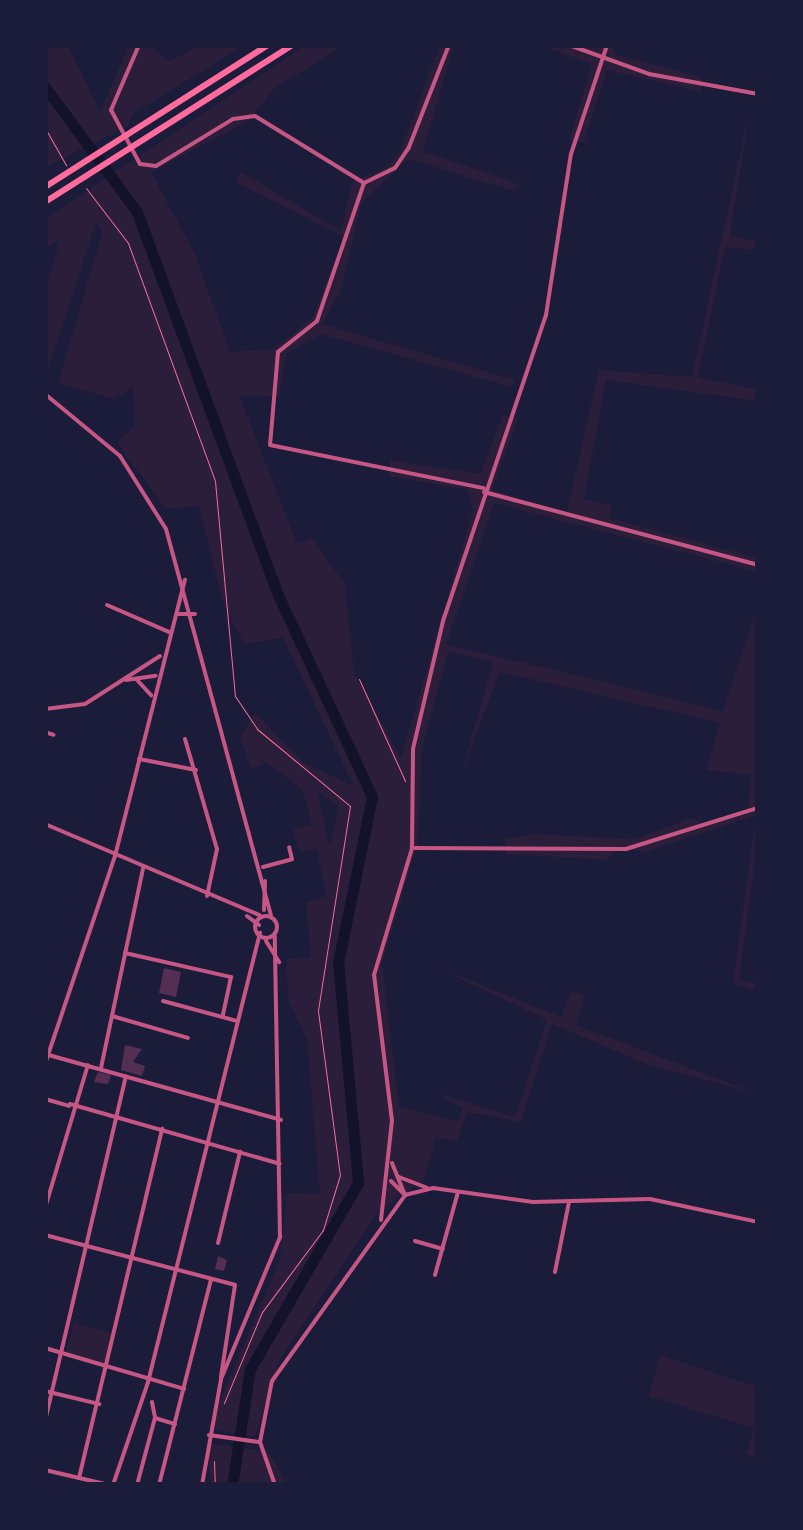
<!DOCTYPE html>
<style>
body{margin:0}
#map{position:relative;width:803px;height:1530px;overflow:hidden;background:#1b1b3a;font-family:Inter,sans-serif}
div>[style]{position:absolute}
.green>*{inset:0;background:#2a1e3b}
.river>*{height:11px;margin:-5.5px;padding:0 5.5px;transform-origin:5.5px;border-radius:5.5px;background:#12122b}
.building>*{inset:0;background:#542f53}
.path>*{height:1px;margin:-0.5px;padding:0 0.5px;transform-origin:0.5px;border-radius:0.5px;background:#ff6b9d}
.minor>*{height:4px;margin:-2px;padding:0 2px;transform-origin:2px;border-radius:2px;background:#c65784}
.tertiary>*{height:4px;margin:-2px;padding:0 2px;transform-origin:2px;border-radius:2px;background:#c65784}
.tertiary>.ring{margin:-2px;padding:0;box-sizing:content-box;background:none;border:4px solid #c65784;border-radius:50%}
.motorway>*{height:6px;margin:-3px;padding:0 3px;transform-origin:3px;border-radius:3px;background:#ff6b9d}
span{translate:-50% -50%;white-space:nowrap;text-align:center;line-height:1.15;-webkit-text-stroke:9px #1b1b3a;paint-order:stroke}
.frame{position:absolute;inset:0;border:48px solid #1b1b3a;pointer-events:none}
</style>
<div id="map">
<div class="green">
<i style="clip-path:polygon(45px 45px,68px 45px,100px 112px,129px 45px,150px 45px,169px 62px,199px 45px,245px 45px,134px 113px,128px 126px,45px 167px)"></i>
<i style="clip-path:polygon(evenodd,306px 45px,343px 45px,274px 89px,248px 121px,151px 172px,195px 254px,230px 352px,275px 349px,313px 317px,344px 237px,235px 182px,241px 172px,341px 231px,352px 182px,386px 168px,400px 152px,440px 45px,454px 45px,423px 151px,518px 184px,514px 191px,408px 159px,362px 202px,340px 292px,322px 324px,515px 380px,512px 387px,321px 334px,286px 354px,279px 396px,240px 397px,297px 544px,312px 539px,345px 584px,354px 673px,401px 758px,473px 510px,468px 490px,389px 476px,390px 460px,480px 474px,503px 415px,518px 419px,492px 490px,567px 512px,599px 370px,692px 377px,751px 102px,730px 236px,758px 241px,758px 250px,725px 247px,698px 377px,758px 390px,758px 401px,606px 380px,584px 499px,612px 505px,610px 518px,758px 558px,758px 572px,494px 503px,446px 644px,723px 711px,758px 606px,758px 838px,739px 980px,758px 983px,758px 991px,733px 983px,756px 815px,644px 852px,619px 847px,607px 860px,506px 854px,506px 839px,534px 834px,635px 839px,691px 818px,707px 825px,747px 814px,751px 775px,706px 770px,720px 723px,500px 672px,461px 775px,493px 662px,448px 652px,422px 749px,418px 842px,382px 963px,399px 1107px,459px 1122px,462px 1108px,434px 1092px,515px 1117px,547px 1020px,432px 965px,561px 1017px,571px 991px,585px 996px,576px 1025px,758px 1094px,649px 1065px,552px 1024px,521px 1122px,467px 1112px,457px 1140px,436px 1138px,423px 1180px,378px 1212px,280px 1359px,255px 1437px,208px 1428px,280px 1260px,287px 1193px,320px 1194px,307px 1039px,288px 1000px,286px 959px,311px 957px,306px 902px,326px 896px,317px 849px,300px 852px,293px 830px,312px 824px,302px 789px,266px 763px,252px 769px,240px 737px,255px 712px,304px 763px,353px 785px,283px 638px,244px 644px,223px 603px,199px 506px,166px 509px,117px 443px,135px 426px,133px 387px,114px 399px,58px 383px,102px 233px,96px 222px,45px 377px,45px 288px,60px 240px,45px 248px,45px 219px,306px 45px,317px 791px,339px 807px,330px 844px,329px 843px,317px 791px)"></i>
<i style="clip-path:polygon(539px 45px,613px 45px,614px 54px,701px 77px,702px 92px,607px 70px,584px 142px,569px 140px,592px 64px)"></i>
<i style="clip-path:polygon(74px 1323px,114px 1333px,106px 1365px,66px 1352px)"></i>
<i style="clip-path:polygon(660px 1355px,758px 1387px,758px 1458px,746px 1454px,754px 1428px,649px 1396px)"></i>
<i style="clip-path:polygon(206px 1443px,268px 1451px,288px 1485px,211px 1485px)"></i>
</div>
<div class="river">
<i style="left:45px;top:87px;width:155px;rotate:53.6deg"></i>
<i style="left:137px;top:212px;width:408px;rotate:69.8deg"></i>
<i style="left:278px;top:595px;width:223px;rotate:65deg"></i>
<i style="left:372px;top:797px;width:168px;rotate:101.6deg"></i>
<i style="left:338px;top:962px;width:222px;rotate:84.8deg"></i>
<i style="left:358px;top:1183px;width:215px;rotate:120.1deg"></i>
<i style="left:250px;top:1369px;width:117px;rotate:98.8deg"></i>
</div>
<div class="building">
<i style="clip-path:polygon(164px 968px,181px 972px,176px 997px,159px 993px)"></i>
<i style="clip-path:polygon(125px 1045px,142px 1049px,133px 1062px,145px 1066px,142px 1076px,121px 1070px)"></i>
<i style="clip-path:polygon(98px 1072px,111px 1075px,108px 1084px,94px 1082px)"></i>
<i style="clip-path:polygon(218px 1256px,227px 1260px,224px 1271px,215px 1269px)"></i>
</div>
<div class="path">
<i style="left:45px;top:128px;width:43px;rotate:60.4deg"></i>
<i style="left:86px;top:188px;width:69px;rotate:52.6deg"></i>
<i style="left:128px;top:243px;width:253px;rotate:69.9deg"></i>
<i style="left:215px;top:481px;width:216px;rotate:84.7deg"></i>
<i style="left:235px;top:696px;width:40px;rotate:56deg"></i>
<i style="left:257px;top:729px;width:121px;rotate:39.6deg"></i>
<i style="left:350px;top:806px;width:207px;rotate:98.9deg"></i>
<i style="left:318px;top:1011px;width:165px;rotate:82.4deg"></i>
<i style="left:340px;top:1175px;width:58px;rotate:107.2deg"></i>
<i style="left:323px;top:1230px;width:102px;rotate:126.6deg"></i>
<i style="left:262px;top:1312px;width:99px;rotate:112.7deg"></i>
<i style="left:359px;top:679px;width:112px;rotate:65.7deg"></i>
<i style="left:214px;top:1461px;width:24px;rotate:88deg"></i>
</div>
<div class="minor">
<i style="left:139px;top:45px;width:71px;rotate:113.3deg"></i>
<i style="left:111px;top:110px;width:61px;rotate:61.8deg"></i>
<i style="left:140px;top:164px;width:16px;rotate:7deg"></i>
<i style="left:156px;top:166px;width:90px;rotate:-31.4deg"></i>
<i style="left:233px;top:119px;width:22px;rotate:-8deg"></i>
<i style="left:255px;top:116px;width:128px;rotate:31.6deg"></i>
<i style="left:569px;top:45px;width:85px;rotate:19.9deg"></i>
<i style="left:649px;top:74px;width:111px;rotate:10.4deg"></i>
<i style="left:364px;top:183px;width:146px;rotate:108.8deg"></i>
<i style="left:317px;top:321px;width:50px;rotate:141.5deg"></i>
<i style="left:278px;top:352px;width:93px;rotate:94.9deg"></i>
<i style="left:270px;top:445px;width:218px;rotate:11.4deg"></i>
<i style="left:364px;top:183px;width:34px;rotate:-26deg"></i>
<i style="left:395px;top:168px;width:25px;rotate:-56deg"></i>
<i style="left:409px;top:147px;width:110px;rotate:-68.6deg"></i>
<i style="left:484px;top:492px;width:284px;rotate:14.9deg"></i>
<i style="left:107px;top:605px;width:68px;rotate:23.5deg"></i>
<i style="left:177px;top:614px;width:18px"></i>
<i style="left:126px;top:680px;width:30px;rotate:-8deg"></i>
<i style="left:137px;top:680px;width:21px;rotate:47deg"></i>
<i style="left:45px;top:709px;width:40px;rotate:-7.1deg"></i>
<i style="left:85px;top:704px;width:89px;rotate:-32.6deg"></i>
<i style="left:45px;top:732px;width:9px;rotate:18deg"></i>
<i style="left:185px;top:739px;width:115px;rotate:73.8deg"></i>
<i style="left:217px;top:849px;width:48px;rotate:102deg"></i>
<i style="left:139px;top:759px;width:58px;rotate:10.9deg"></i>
<i style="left:45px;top:824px;width:233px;rotate:23deg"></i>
<i style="left:415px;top:848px;width:211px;rotate:0.3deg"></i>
<i style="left:626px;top:849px;width:138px;rotate:-17.3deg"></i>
<i style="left:263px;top:867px;width:30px;rotate:-15deg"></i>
<i style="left:292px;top:859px;width:12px;rotate:-104deg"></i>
<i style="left:247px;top:916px;width:15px;rotate:37deg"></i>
<i style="left:125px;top:953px;width:109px;rotate:12.8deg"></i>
<i style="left:231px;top:977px;width:40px;rotate:102deg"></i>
<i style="left:163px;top:1001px;width:77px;rotate:15.1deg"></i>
<i style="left:112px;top:1016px;width:79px;rotate:16.1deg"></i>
<i style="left:45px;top:1054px;width:245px;rotate:15.6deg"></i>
<i style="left:45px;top:1064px;width:219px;rotate:-71.4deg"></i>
<i style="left:115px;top:856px;width:285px;rotate:-75.8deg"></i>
<i style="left:101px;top:1068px;width:204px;rotate:-78.1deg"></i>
<i style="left:45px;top:1099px;width:25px;rotate:16deg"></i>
<i style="left:70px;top:1104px;width:218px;rotate:15.9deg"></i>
<i style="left:392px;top:1163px;width:35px;rotate:68deg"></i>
<i style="left:399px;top:1177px;width:30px;rotate:21deg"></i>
<i style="left:391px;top:1181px;width:20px;rotate:45deg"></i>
<i style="left:45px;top:1208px;width:149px;rotate:-73.3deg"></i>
<i style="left:381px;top:1220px;width:100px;rotate:-83.7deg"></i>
<i style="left:392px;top:1121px;width:147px;rotate:-97deg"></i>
<i style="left:374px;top:975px;width:133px;rotate:-73.3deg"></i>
<i style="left:412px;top:848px;width:99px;rotate:-89.4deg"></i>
<i style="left:413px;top:749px;width:131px;rotate:-76.8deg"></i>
<i style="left:443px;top:621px;width:323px;rotate:-71.4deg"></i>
<i style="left:546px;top:315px;width:163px;rotate:-81.2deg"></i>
<i style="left:571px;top:154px;width:115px;rotate:-71.7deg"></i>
<i style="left:45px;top:1235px;width:196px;rotate:14.7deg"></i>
<i style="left:235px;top:1285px;width:93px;rotate:98.7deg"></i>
<i style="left:415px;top:1241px;width:29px;rotate:16deg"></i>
<i style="left:218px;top:1243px;width:94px;rotate:-76.4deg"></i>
<i style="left:555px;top:1272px;width:71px;rotate:-78.7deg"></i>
<i style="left:435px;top:1275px;width:86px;rotate:-74.5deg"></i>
<i style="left:45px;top:1348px;width:145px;rotate:16.4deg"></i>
<i style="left:45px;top:1391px;width:56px;rotate:13.5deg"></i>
<i style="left:152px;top:1402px;width:16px;rotate:79deg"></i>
<i style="left:45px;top:1421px;width:354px;rotate:-76.8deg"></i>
<i style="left:45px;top:1470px;width:66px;rotate:13.2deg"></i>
<i style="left:79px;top:1478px;width:359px;rotate:-76.6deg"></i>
<i style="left:113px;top:1485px;width:109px;rotate:-71.2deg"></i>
<i style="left:148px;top:1382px;width:463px;rotate:-76deg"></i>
<i style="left:137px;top:1485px;width:69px;rotate:-75deg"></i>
<i style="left:155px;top:1418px;width:21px;rotate:17deg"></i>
<i style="left:159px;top:1485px;width:212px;rotate:-75.8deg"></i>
</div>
<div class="tertiary">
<i style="left:45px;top:394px;width:97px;rotate:39.6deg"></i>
<i style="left:120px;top:456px;width:86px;rotate:57.8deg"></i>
<i style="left:166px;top:529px;width:400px;rotate:74.8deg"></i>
<i style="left:264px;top:910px;width:29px;rotate:-88deg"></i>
<i class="ring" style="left:255px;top:916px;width:18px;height:18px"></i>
<i style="left:266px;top:941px;width:25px;rotate:58deg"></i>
<i style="left:209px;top:1435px;width:50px;rotate:8deg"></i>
<i style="left:202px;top:1485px;width:108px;rotate:-79.8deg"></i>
<i style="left:221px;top:1379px;width:154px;rotate:-67.4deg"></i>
<i style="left:280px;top:1237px;width:301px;rotate:-91deg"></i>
<i style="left:275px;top:1485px;width:46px;rotate:-109.2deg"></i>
<i style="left:260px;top:1442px;width:62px;rotate:-78.9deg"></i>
<i style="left:272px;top:1381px;width:229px;rotate:-54.4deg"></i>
<i style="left:405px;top:1195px;width:29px;rotate:-14deg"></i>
<i style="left:433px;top:1188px;width:101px;rotate:8deg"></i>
<i style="left:533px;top:1202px;width:117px;rotate:-1.5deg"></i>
<i style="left:650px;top:1199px;width:110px;rotate:12deg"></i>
</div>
<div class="motorway">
<i style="left:45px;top:187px;width:264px;rotate:-32.5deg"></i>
<i style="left:45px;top:202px;width:293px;rotate:-32.4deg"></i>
</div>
<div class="frame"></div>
</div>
